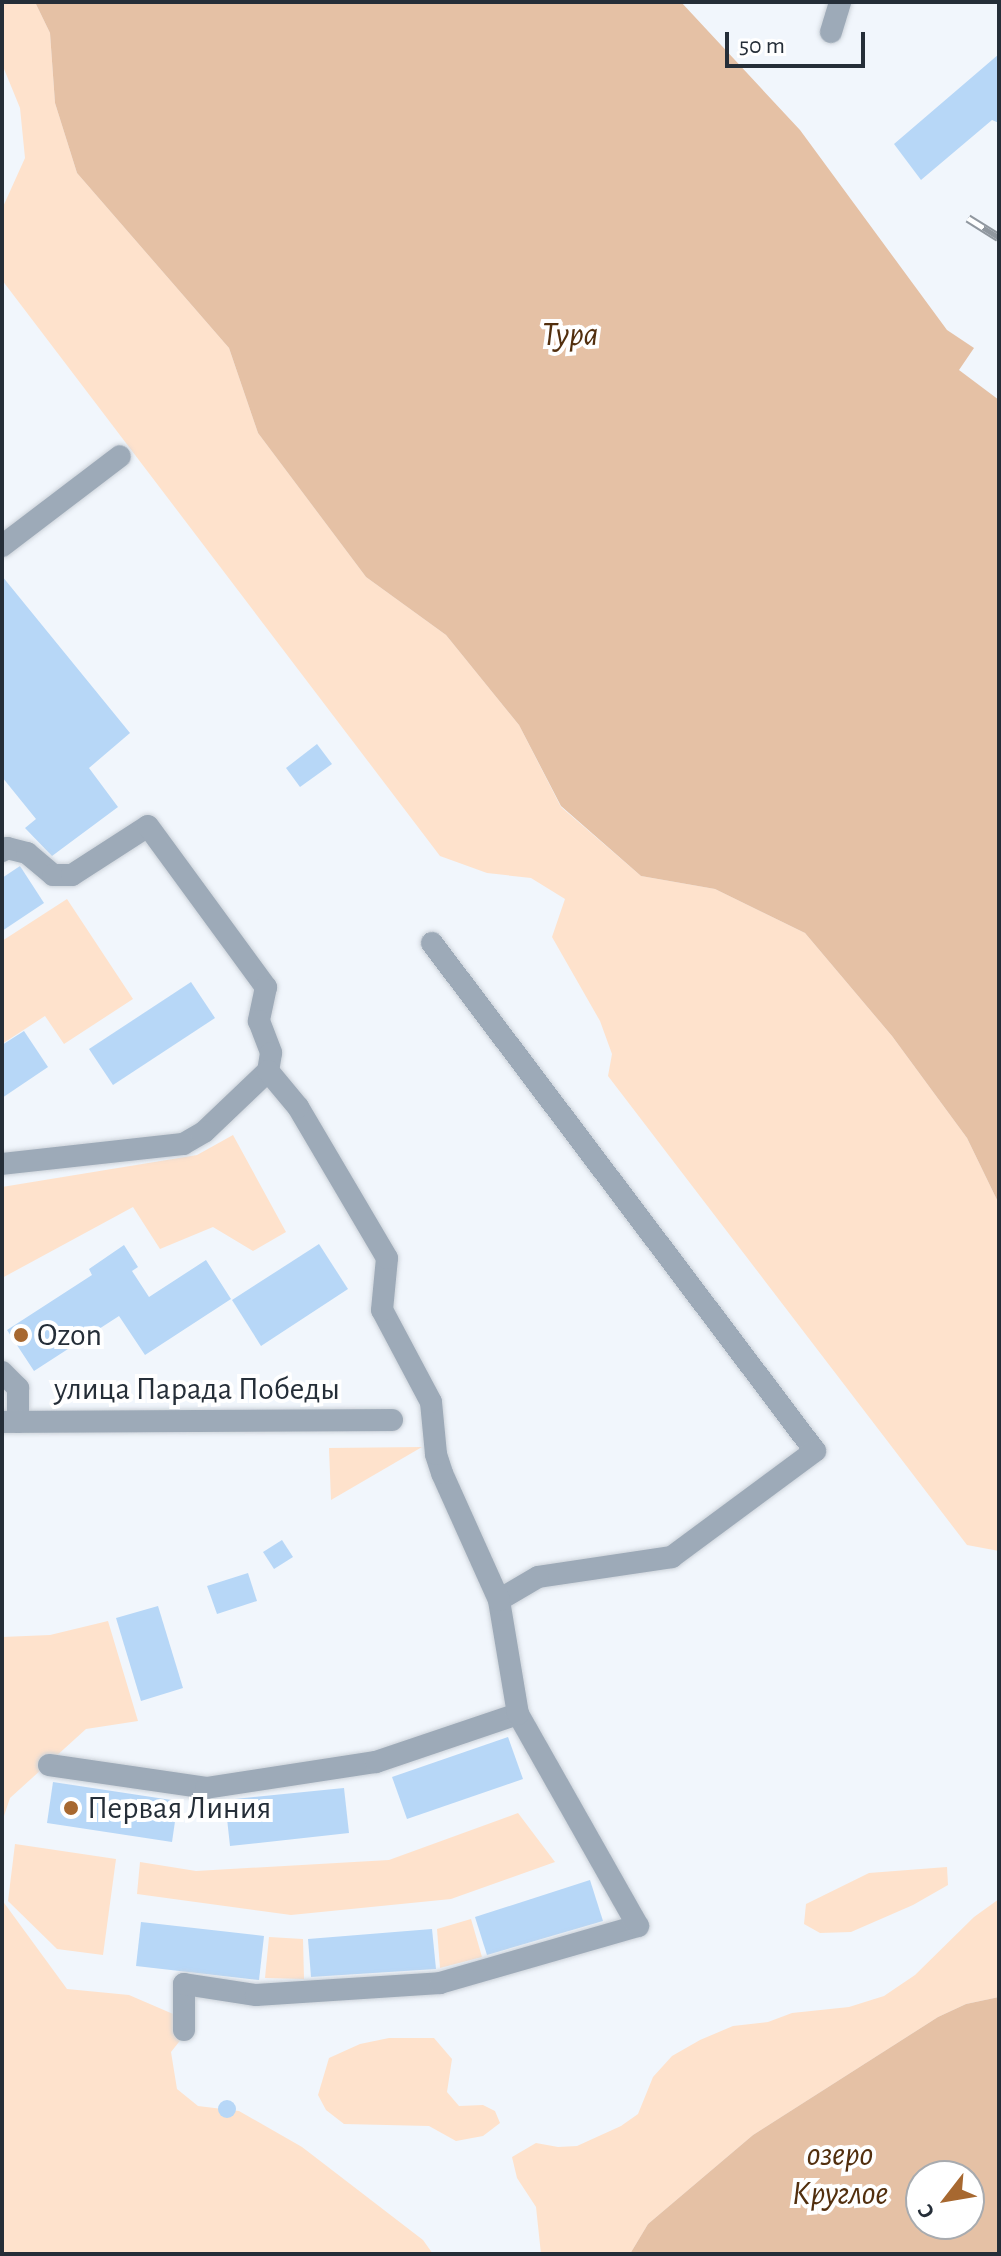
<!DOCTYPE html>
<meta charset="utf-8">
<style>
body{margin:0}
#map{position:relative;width:1001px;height:2256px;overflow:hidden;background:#f1f6fc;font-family:"Alegreya Sans",sans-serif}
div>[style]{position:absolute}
.green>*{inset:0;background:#fee2cc}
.water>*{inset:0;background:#e5c1a5}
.building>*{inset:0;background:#b7d7f7}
.round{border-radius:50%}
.roads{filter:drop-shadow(0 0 2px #ccd2d9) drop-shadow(0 0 2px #ccd2d9)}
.minor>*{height:22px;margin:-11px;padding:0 11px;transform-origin:11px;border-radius:11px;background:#9daab8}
.rail>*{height:9px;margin-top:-4.5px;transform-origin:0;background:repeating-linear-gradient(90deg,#fff 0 18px,#90979f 0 36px);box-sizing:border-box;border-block:2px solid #90979f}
.dots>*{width:22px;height:22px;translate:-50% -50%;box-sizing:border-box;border:4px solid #fff;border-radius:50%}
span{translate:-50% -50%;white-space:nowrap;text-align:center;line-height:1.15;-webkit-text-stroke:8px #fff;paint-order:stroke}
.poi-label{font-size:32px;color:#252e38}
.left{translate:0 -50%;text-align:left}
.street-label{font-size:32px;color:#252e38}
.water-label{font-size:34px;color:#522f0e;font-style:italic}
.frame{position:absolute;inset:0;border:4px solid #252e38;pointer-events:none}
.north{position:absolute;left:905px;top:2160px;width:80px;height:80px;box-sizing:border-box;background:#fff;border:2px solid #a8abaf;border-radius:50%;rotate:239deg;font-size:22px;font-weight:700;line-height:32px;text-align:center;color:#252e38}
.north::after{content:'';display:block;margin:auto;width:28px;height:36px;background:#a76830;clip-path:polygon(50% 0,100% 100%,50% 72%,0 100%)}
.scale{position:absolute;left:725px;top:32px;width:140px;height:36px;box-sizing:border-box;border:4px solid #252e38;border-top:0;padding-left:10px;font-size:24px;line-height:28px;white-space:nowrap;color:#252e38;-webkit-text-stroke:6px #fff;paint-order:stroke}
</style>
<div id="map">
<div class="green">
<i style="clip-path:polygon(2px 2px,35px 2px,50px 33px,55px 103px,77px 173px,229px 348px,258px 433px,366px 577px,446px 635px,519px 725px,561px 807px,641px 876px,715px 889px,805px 933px,892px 1036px,967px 1138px,999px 1204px,999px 1551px,967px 1545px,608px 1076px,612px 1054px,600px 1021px,552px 937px,565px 899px,531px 878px,487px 873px,440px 856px,2px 280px,2px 209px,25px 158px,20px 108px,2px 64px)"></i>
<i style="clip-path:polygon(67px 899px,133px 999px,64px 1044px,45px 1016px,2px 1044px,2px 941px)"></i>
<i style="clip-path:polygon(233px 1135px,286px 1232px,253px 1251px,213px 1227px,160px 1249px,133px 1207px,2px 1278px,2px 1187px,197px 1155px)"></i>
<i style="clip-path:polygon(422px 1447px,331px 1500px,329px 1448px)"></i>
<i style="clip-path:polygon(108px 1621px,138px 1721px,86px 1729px,10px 1798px,2px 1822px,2px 1637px,50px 1635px)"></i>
<i style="clip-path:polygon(518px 1813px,555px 1862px,451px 1899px,291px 1915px,137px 1894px,140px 1862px,196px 1871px,389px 1860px)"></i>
<i style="clip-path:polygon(15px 1844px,116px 1859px,103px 1955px,57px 1949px,8px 1901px)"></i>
<i style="clip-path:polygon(947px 1867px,948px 1885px,913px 1905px,851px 1932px,820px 1933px,804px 1924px,806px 1904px,869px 1873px)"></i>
<i style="clip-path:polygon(999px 1899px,999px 1997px,966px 2004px,938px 2017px,753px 2135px,648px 2224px,630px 2254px,541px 2254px,536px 2207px,517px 2178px,512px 2157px,536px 2143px,558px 2147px,577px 2146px,621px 2126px,638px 2114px,653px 2077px,672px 2056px,700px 2040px,733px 2026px,768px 2022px,792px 2013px,849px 2007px,884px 1996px,915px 1975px,974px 1917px)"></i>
<i style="clip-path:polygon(2px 1900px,67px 1989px,129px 1995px,194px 2023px,171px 2052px,177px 2089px,198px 2106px,239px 2111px,302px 2147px,423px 2240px,433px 2254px,2px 2254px)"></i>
<i style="clip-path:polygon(471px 1919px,482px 1957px,440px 1968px,437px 1929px)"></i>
<i style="clip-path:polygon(269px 1937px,303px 1939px,304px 1979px,265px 1978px)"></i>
<i style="clip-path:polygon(389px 2038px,434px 2038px,452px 2059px,447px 2092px,459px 2106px,483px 2105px,495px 2111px,500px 2123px,483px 2136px,456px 2141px,429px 2126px,344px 2124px,326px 2110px,318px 2095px,329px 2058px,360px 2044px)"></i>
</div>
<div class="water">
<i style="clip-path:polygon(35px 2px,681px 2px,800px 130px,947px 330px,974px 348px,959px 370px,999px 400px,999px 1204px,967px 1138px,892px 1036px,805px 933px,715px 889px,641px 876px,561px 806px,519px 725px,446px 635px,366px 577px,258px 433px,229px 348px,77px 173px,55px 103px,50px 33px)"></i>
<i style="clip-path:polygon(evenodd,999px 1997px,999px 2254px,630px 2254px,648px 2224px,753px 2135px,938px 2017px,966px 2004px,999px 1997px,921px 2176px,969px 2176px,969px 2224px,921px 2224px,921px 2176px)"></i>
</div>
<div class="building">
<i style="clip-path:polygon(999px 54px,999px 123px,992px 120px,921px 180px,894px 144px)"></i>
<i style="clip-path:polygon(2px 576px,130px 733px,89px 768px,118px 807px,52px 856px,25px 828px,36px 819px,2px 777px)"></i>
<i style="clip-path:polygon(317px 744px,332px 764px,300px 787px,286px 768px)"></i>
<i style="clip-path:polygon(20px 866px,44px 903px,2px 931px,2px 878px)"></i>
<i style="clip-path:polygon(191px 982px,215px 1018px,113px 1085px,89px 1049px)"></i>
<i style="clip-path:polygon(24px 1031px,48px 1067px,2px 1098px,2px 1045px)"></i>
<i style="clip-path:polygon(319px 1244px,348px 1289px,261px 1346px,232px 1300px)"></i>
<i style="clip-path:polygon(124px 1245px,138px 1267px,132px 1271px,149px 1297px,206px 1260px,231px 1299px,145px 1355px,119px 1316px,34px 1371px,7px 1330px,92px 1275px,89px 1269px)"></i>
<i style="clip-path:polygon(282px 1540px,293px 1557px,274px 1569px,263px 1552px)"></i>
<i style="clip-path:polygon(248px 1573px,257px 1601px,217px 1614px,207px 1586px)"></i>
<i style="clip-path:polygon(158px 1606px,183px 1688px,141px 1701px,116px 1618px)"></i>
<i style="clip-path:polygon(508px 1737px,523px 1779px,407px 1819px,392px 1777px)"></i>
<i style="clip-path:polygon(53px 1782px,178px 1801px,172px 1842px,47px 1823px)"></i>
<i style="clip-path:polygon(344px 1788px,349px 1833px,230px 1846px,225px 1800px)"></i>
<i style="clip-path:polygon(590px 1880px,603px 1921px,487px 1955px,475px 1917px)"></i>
<i style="clip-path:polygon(141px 1922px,264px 1936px,259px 1980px,136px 1966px)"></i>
<i style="clip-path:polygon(432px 1929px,436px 1969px,311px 1977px,308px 1939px)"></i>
<i class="round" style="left:218px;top:2100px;width:18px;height:18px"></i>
</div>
<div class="roads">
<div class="minor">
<i style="left:831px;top:32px;width:31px;rotate:-73deg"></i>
<i style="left:2px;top:546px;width:148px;rotate:-37.3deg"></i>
<i style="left:2px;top:851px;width:6px;rotate:-31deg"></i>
<i style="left:7px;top:848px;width:21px;rotate:14deg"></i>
<i style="left:27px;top:853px;width:34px;rotate:40deg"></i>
<i style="left:53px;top:875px;width:19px"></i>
<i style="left:72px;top:875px;width:90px;rotate:-32.8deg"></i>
<i style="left:148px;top:826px;width:200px;rotate:53.8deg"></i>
<i style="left:266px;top:987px;width:35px;rotate:102deg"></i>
<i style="left:259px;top:1021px;width:34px;rotate:69deg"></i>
<i style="left:271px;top:1053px;width:18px;rotate:99deg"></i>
<i style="left:268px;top:1071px;width:88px;rotate:136.4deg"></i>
<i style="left:204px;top:1132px;width:24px;rotate:150deg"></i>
<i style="left:183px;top:1144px;width:182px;rotate:173.7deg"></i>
<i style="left:432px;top:943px;width:636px;rotate:52.99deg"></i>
<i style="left:815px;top:1451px;width:178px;rotate:143.5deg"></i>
<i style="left:672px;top:1557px;width:135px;rotate:171.5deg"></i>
<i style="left:538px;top:1577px;width:45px;rotate:149.5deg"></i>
<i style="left:2px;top:1372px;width:23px;rotate:45deg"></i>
<i style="left:18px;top:1388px;width:34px;rotate:90deg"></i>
<i style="left:2px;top:1422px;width:390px;rotate:-0.3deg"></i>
<i style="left:49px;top:1765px;width:159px;rotate:8.3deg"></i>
<i style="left:206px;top:1788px;width:172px;rotate:-8.7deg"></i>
<i style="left:376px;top:1762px;width:150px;rotate:-18.7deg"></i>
<i style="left:184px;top:2030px;width:46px;rotate:-90deg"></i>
<i style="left:184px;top:1984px;width:73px;rotate:8.7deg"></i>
<i style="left:256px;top:1995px;width:184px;rotate:-3.7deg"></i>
<i style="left:440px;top:1983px;width:206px;rotate:-16.1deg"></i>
<i style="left:638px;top:1926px;width:244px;rotate:-119.5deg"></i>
<i style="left:518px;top:1714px;width:116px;rotate:-99.5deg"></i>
<i style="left:499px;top:1600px;width:139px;rotate:-114.2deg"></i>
<i style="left:442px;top:1473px;width:20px;rotate:-108deg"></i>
<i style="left:436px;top:1454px;width:52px;rotate:-95.5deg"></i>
<i style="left:431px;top:1402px;width:104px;rotate:-118deg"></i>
<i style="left:382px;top:1310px;width:52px;rotate:-84.5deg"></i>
<i style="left:387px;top:1258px;width:175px;rotate:-120.5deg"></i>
<i style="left:298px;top:1107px;width:47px;rotate:-129.8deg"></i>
</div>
</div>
<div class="rail">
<i style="left:968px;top:218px;width:36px;rotate:32deg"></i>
</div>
<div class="dots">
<i style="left:21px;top:1335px;background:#a76830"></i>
<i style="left:71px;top:1808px;background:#a76830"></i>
</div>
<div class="poi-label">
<span class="left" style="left:37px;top:1335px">Ozon</span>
<span class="left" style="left:87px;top:1808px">Первая Линия</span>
</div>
<div class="street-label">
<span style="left:197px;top:1389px">улица Парада Победы</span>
</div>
<div class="water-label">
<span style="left:570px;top:336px">Тура</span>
<span style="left:840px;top:2175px">озеро<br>Круглое</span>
</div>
<div class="frame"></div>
<div class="north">С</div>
<div class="scale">50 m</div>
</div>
